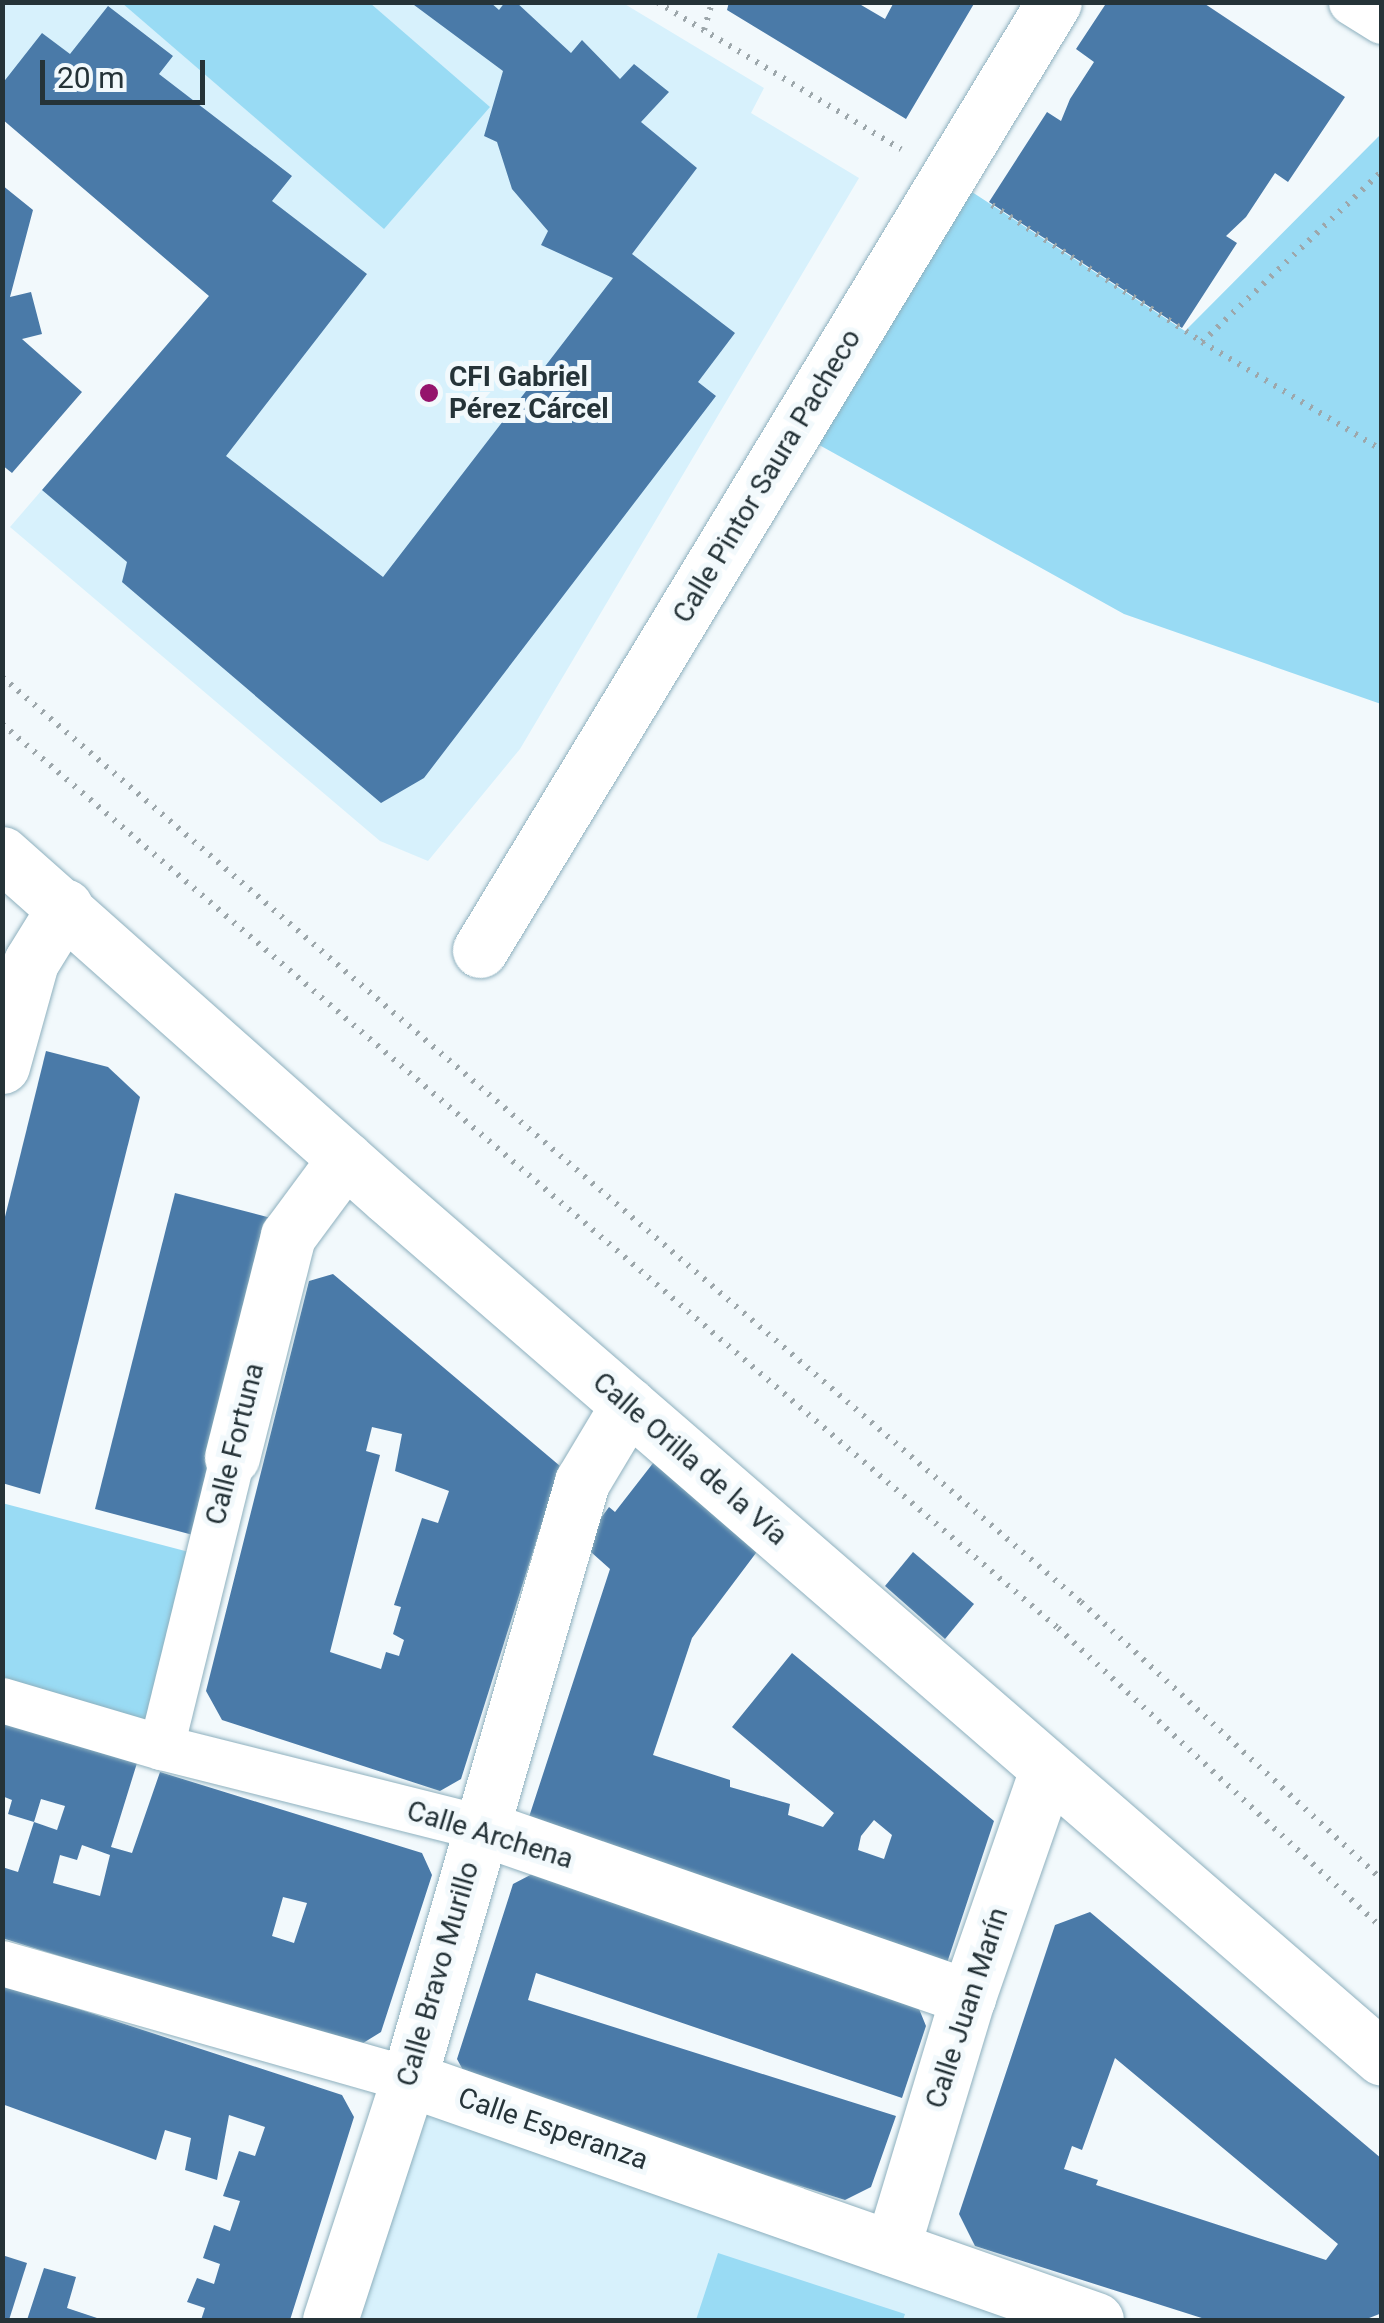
<!DOCTYPE html>
<meta charset="utf-8">
<style>
body{margin:0}
#map{position:relative;width:1384px;height:2323px;overflow:hidden;background:#f2f9fc;font-family:Roboto,sans-serif}
div>[style]{position:absolute}
.built>*{inset:0;background:#d7f1fc}
.green>*{inset:0;background:#99dbf4}
.building>*{inset:0;background:#4a7aa8}
.path>*{height:6px;margin-top:-3px;transform-origin:0;background:repeating-linear-gradient(90deg,#9da7ab 0 2.5px,transparent 0 10.5px)}
.roads{filter:drop-shadow(0 0 2px #8eb0be) drop-shadow(0 0 2px #8eb0be)}
.pedestrian>*{height:45px;margin:-22.5px;padding:0 22.5px;transform-origin:22.5px;border-radius:22.5px;background:#fff}
.minor>*{height:55px;margin:-27.5px;padding:0 27.5px;transform-origin:27.5px;border-radius:27.5px;background:#fff}
.dots>*{width:28px;height:28px;translate:-50% -50%;box-sizing:border-box;border:5px solid #f2f9fc;border-radius:50%}
span{translate:-50% -50%;white-space:nowrap;text-align:center;line-height:1.15;-webkit-text-stroke:10px #f2f9fc;paint-order:stroke}
.poi-label{font-size:28px;color:#253338;font-weight:700}
.left{translate:0 -50%;text-align:left}
.street-label{font-size:28px;color:#253338}
.frame{position:absolute;inset:0;border:5px solid #253338;pointer-events:none}
.scale{position:absolute;left:40px;top:60px;width:165px;height:45px;box-sizing:border-box;border:5px solid #253338;border-top:0;padding-left:12px;font-size:30px;line-height:35px;white-space:nowrap;color:#253338;-webkit-text-stroke:8px #f2f9fc;paint-order:stroke}
</style>
<div id="map">
<div class="built">
<i style="clip-path:polygon(3px 3px,623px 3px,764px 88px,751px 113px,859px 178px,520px 749px,428px 861px,380px 841px,10px 527px,209px 296px,3px 119px)"></i>
<i style="clip-path:polygon(409px 2079px,1096px 2320px,330px 2320px)"></i>
</div>
<div class="green">
<i style="clip-path:polygon(122px 3px,370px 3px,490px 107px,384px 229px)"></i>
<i style="clip-path:polygon(1381px 134px,1381px 704px,1124px 614px,794px 431px,949px 177px,1185px 331px)"></i>
<i style="clip-path:polygon(2px 1503px,208px 1557px,161px 1747px,3px 1700px)"></i>
<i style="clip-path:polygon(718px 2253px,905px 2314px,903px 2320px,696px 2320px)"></i>
</div>
<div class="building">
<i style="clip-path:polygon(410px 2px,490px 2px,499px 10px,505px 2px,516px 2px,571px 53px,582px 40px,620px 79px,634px 64px,669px 92px,641px 122px,697px 168px,632px 254px,735px 333px,698px 382px,716px 396px,424px 778px,381px 803px,122px 582px,127px 562px,42px 490px,209px 296px,2px 119px,2px 84px,42px 33px,70px 54px,108px 6px,173px 56px,159px 74px,292px 176px,272px 201px,367px 274px,226px 456px,383px 577px,613px 278px,541px 245px,548px 231px,512px 189px,497px 142px,484px 136px,503px 71px)"></i>
<i style="clip-path:polygon(729px 2px,856px 2px,885px 19px,894px 2px,975px 2px,906px 119px,727px 10px)"></i>
<i style="clip-path:polygon(1107px 2px,1202px 2px,1345px 97px,1288px 182px,1275px 173px,1246px 217px,1226px 236px,1237px 243px,1182px 328px,989px 202px,1047px 112px,1061px 121px,1070px 99px,1094px 62px,1076px 49px)"></i>
<i style="clip-path:polygon(2px 185px,33px 210px,10px 297px,31px 292px,42px 334px,22px 339px,82px 392px,12px 473px,2px 465px)"></i>
<i style="clip-path:polygon(46px 1051px,108px 1067px,140px 1097px,40px 1494px,2px 1483px,2px 1229px)"></i>
<i style="clip-path:polygon(175px 1193px,271px 1218px,193px 1535px,95px 1509px)"></i>
<i style="clip-path:polygon(evenodd,333px 1274px,560px 1466px,461px 1779px,440px 1791px,222px 1720px,206px 1691px,309px 1281px,333px 1274px,372px 1427px,402px 1434px,395px 1471px,449px 1491px,438px 1523px,422px 1518px,394px 1605px,401px 1607px,393px 1634px,404px 1640px,399px 1656px,386px 1652px,381px 1669px,330px 1652px,380px 1455px,366px 1451px,372px 1427px)"></i>
<i style="clip-path:polygon(evenodd,657px 1458px,762px 1545px,692px 1638px,653px 1755px,730px 1780px,730px 1787px,790px 1804px,788px 1815px,823px 1827px,834px 1813px,732px 1727px,792px 1653px,994px 1821px,947px 1963px,529px 1817px,610px 1569px,582px 1544px,609px 1507px,615px 1512px,657px 1458px,874px 1820px,892px 1835px,884px 1859px,858px 1850px,861px 1836px,874px 1820px)"></i>
<i style="clip-path:polygon(913px 1552px,974px 1604px,945px 1639px,885px 1586px)"></i>
<i style="clip-path:polygon(evenodd,2px 1721px,137px 1763px,111px 1847px,132px 1853px,160px 1772px,422px 1853px,432px 1875px,381px 2032px,355px 2048px,2px 1938px,2px 1867px,18px 1872px,34px 1822px,57px 1830px,65px 1806px,41px 1799px,34px 1822px,8px 1814px,12px 1800px,2px 1796px,2px 1721px,82px 1845px,110px 1855px,100px 1896px,53px 1883px,60px 1855px,77px 1860px,82px 1845px,2px 1721px,283px 1897px,307px 1903px,294px 1943px,272px 1936px,283px 1897px)"></i>
<i style="clip-path:polygon(536px 1872px,915px 1999px,926px 2026px,902px 2098px,536px 1973px,528px 2000px,896px 2116px,871px 2187px,845px 2200px,470px 2083px,457px 2059px,513px 1884px)"></i>
<i style="clip-path:polygon(evenodd,1090px 1912px,1382px 2159px,1382px 2313px,1364px 2320px,1208px 2320px,975px 2246px,959px 2214px,1055px 1925px,1090px 1912px,1115px 2058px,1338px 2244px,1326px 2260px,1096px 2185px,1098px 2180px,1064px 2169px,1072px 2146px,1082px 2150px,1115px 2058px)"></i>
<i style="clip-path:polygon(2px 1984px,342px 2095px,354px 2117px,290px 2320px,201px 2320px,205px 2308px,187px 2302px,197px 2278px,214px 2284px,220px 2264px,203px 2258px,214px 2225px,230px 2231px,240px 2201px,223px 2196px,239px 2151px,255px 2156px,265px 2127px,229px 2115px,217px 2180px,185px 2170px,191px 2138px,165px 2130px,156px 2160px,2px 2104px)"></i>
<i style="clip-path:polygon(2px 2255px,27px 2263px,9px 2320px,2px 2320px)"></i>
<i style="clip-path:polygon(44px 2268px,76px 2277px,67px 2308px,103px 2320px,27px 2320px)"></i>
</div>
<div class="path">
<i style="left:657px;top:2px;width:285px;rotate:31.1deg"></i>
<i style="left:704px;top:30px;width:29px;rotate:-74deg"></i>
<i style="left:992px;top:205px;width:251px;rotate:33.1deg"></i>
<i style="left:1202px;top:342px;width:210px;rotate:31deg"></i>
<i style="left:1202px;top:342px;width:248px;rotate:-43.5deg"></i>
<i style="left:2px;top:677px;width:1421px;rotate:40.61deg"></i>
<i style="left:1081px;top:1602px;width:410px;rotate:42.7deg"></i>
<i style="left:2px;top:724px;width:1390px;rotate:40.57deg"></i>
<i style="left:1058px;top:1628px;width:442px;rotate:42.8deg"></i>
</div>
<div class="roads">
<div class="pedestrian">
<i style="left:1351px;top:2px;width:36px;rotate:32deg"></i>
<i style="left:2px;top:1700px;width:166px;rotate:16.5deg"></i>
<i style="left:161px;top:1747px;width:328px;rotate:14.1deg"></i>
<i style="left:161px;top:1747px;width:299px;rotate:-76.2deg"></i>
<i style="left:2px;top:1963px;width:423px;rotate:15.9deg"></i>
</div>
<div class="minor">
<i style="left:2px;top:854px;width:515px;rotate:41.62deg"></i>
<i style="left:387px;top:1196px;width:1316px;rotate:40.9deg"></i>
<i style="left:480px;top:950px;width:1108px;rotate:-58.81deg"></i>
<i style="left:2px;top:1066px;width:108px;rotate:-74.4deg"></i>
<i style="left:31px;top:962px;width:65px;rotate:-58.3deg"></i>
<i style="left:232px;top:1457px;width:228px;rotate:-75.8deg"></i>
<i style="left:288px;top:1236px;width:96px;rotate:-53.5deg"></i>
<i style="left:479px;top:1827px;width:518px;rotate:19.17deg"></i>
<i style="left:409px;top:2079px;width:728px;rotate:19.33deg"></i>
<i style="left:892px;top:2248px;width:262px;rotate:-73.2deg"></i>
<i style="left:968px;top:1997px;width:240px;rotate:-70.8deg"></i>
<i style="left:330px;top:2320px;width:254px;rotate:-71.9deg"></i>
<i style="left:409px;top:2079px;width:622px;rotate:-73.84deg"></i>
<i style="left:582px;top:1482px;width:90px;rotate:-59.1deg"></i>
</div>
</div>
<div class="dots">
<i style="left:429px;top:393px;background:#95146c"></i>
</div>
<div class="poi-label">
<span class="left" style="left:449px;top:393px">CFI Gabriel<br>Pérez Cárcel</span>
</div>
<div class="street-label">
<span style="left:767px;top:476px;rotate:-59deg">Calle Pintor Saura Pacheco</span>
<span style="left:235px;top:1444px;rotate:-76deg">Calle Fortuna</span>
<span style="left:690px;top:1459px;rotate:41deg">Calle Orilla de la Vía</span>
<span style="left:490px;top:1835px;rotate:17deg">Calle Archena</span>
<span style="left:438px;top:1974px;rotate:-74deg">Calle Bravo Murillo</span>
<span style="left:967px;top:2008px;rotate:-72deg">Calle Juan Marín</span>
<span style="left:553px;top:2129px;rotate:19deg">Calle Esperanza</span>
</div>
<div class="frame"></div>
<div class="scale">20 m</div>
</div>
